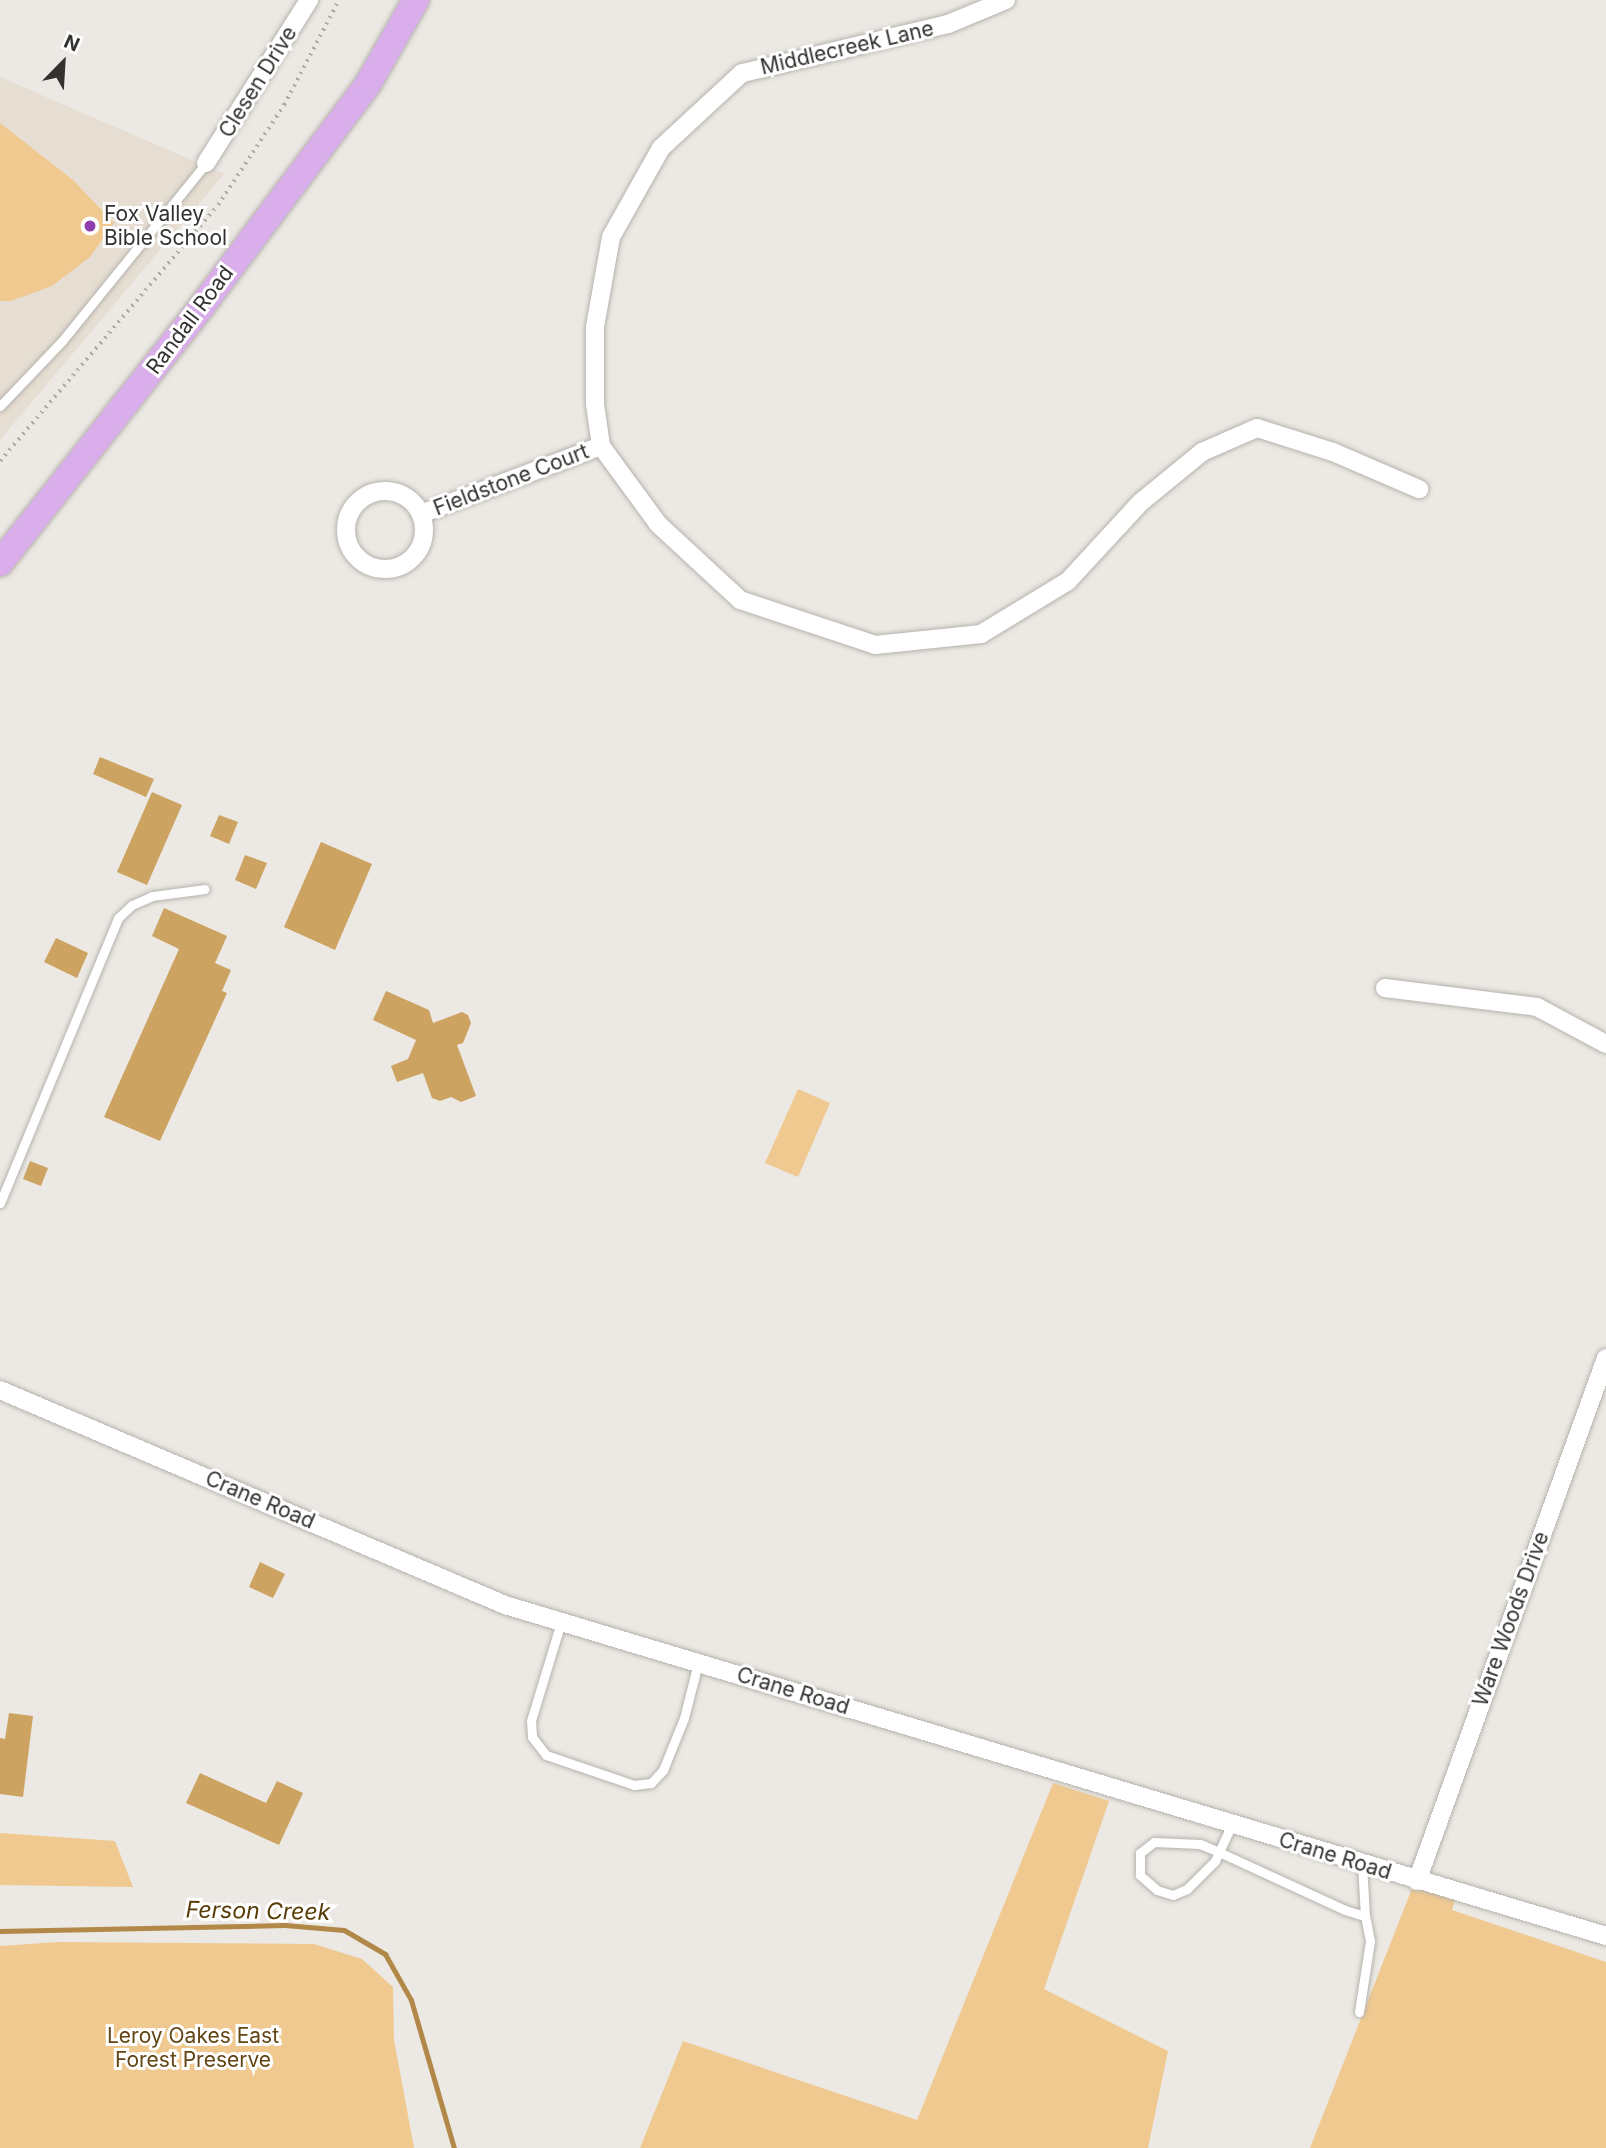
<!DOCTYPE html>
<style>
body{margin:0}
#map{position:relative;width:1606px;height:2148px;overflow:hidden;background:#ece8e3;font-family:Inter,sans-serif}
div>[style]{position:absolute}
.built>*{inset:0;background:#e6ded2}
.green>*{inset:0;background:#efc990}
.stream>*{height:5px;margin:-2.5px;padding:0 2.5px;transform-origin:2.5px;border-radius:2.5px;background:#b18847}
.building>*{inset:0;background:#cda362}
.path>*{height:3.5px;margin-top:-1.75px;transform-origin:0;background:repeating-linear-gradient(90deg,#afaca8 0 2px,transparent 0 7px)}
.roads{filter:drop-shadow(0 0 2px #b6b3ae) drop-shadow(0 0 2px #b6b3ae)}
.lane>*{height:9px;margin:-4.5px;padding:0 4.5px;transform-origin:4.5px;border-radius:4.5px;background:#fff}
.street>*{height:18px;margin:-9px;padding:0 9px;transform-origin:9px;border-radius:9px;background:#fff}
.street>.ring{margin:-9px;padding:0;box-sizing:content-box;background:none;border:18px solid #fff;border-radius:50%}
.primary>*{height:26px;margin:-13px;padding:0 13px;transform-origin:13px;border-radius:13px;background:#d9aeea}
.dots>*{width:19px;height:19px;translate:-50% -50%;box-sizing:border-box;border:4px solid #fff;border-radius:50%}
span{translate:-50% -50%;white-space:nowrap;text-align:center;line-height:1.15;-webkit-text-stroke:6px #fff;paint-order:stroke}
.street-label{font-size:21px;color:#333230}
.poi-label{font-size:21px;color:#333230}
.left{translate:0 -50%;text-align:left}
.park-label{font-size:21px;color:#624512}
.water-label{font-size:23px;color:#583c05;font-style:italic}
.north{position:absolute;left:28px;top:28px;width:70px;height:70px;-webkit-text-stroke:5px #fff;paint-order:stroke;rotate:24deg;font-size:19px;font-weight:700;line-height:28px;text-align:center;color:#333230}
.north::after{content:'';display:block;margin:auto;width:24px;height:32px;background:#333230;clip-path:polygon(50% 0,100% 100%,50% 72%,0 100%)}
</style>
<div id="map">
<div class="built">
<i style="clip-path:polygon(0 77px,224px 174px,0 440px)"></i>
</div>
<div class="green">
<i style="clip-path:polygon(0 123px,73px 180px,114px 223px,90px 257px,52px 286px,11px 301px,0 301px)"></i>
<i style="clip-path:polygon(798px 1089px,830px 1103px,798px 1177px,765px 1163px)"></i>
<i style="clip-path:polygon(1053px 1783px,1109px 1801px,1044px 1989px,1168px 2051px,1148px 2148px,640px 2148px,683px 2041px,917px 2120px)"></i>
<i style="clip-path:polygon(0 1833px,115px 1841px,133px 1887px,0 1885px)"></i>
<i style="clip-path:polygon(1413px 1886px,1455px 1900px,1452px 1910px,1606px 1962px,1606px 2148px,1310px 2148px)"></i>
<i style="clip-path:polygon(58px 1942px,314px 1944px,362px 1959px,393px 1987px,394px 2040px,414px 2148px,0 2148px,0 1946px)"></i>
</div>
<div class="stream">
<i style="left:0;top:1931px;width:285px;rotate:-1.2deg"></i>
<i style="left:285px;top:1925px;width:59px;rotate:4.8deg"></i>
<i style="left:344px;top:1930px;width:48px;rotate:30.3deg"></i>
<i style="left:385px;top:1954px;width:53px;rotate:60.5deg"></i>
<i style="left:411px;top:2000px;width:154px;rotate:73.8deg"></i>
</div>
<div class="building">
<i style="clip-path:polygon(100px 757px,154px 779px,146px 797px,93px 774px)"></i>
<i style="clip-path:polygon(152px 792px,182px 805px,147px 885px,117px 872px)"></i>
<i style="clip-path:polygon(219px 815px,238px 822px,229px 844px,210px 836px)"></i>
<i style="clip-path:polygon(321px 842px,372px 864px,335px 950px,284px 927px)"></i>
<i style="clip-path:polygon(245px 855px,267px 863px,256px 889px,235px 880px)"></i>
<i style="clip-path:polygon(164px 908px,227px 936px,215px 963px,231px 970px,222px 991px,227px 993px,160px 1141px,104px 1117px,179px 949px,152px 936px)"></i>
<i style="clip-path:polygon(56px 938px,88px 953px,77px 978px,44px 962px)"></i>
<i style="clip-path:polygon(386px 991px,429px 1010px,433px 1023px,462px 1012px,468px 1015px,471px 1023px,463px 1043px,457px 1045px,476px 1096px,461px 1102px,451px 1097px,440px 1101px,432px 1098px,423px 1073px,397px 1082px,391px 1066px,408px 1059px,416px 1040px,373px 1020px)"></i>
<i style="clip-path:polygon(30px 1161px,48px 1168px,41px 1186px,23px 1179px)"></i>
<i style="clip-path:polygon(260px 1562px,285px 1574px,273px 1598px,249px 1587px)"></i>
<i style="clip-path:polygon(9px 1713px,33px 1716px,23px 1797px,0 1794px,0 1738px,5px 1739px)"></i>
<i style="clip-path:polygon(200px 1773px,266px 1803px,277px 1781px,303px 1793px,279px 1845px,186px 1803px)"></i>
</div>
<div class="path">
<i style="left:0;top:461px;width:336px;rotate:-49.6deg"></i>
<i style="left:218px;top:205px;width:120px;rotate:-56.6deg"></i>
<i style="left:284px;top:105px;width:119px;rotate:-62.4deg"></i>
</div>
<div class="roads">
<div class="lane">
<i style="left:0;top:406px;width:90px;rotate:-46.4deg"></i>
<i style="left:62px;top:341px;width:229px;rotate:-51deg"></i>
<i style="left:0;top:1203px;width:308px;rotate:-67.5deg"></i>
<i style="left:118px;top:918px;width:19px;rotate:-43deg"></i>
<i style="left:132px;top:905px;width:22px;rotate:-24deg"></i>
<i style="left:152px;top:896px;width:53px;rotate:-7.5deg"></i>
<i style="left:561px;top:1622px;width:103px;rotate:106.9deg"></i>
<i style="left:531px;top:1721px;width:16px;rotate:86deg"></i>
<i style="left:532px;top:1737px;width:23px;rotate:52deg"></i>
<i style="left:546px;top:1755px;width:93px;rotate:18.8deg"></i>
<i style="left:634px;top:1785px;width:17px;rotate:-7deg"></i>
<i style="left:651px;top:1783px;width:18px;rotate:-47deg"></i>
<i style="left:663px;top:1770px;width:56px;rotate:-68deg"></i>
<i style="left:684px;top:1718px;width:57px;rotate:-75.7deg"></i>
<i style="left:1232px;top:1824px;width:31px;rotate:115deg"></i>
<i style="left:1219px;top:1852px;width:10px;rotate:114deg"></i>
<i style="left:1215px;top:1861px;width:40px;rotate:135deg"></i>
<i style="left:1187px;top:1889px;width:15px;rotate:157deg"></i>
<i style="left:1173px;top:1895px;width:17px;rotate:-163deg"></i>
<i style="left:1157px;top:1890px;width:23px;rotate:-139deg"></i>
<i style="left:1140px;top:1875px;width:22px;rotate:-90deg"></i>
<i style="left:1140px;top:1853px;width:18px;rotate:-38deg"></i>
<i style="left:1154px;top:1842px;width:46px;rotate:2.5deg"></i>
<i style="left:1200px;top:1844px;width:21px;rotate:23deg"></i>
<i style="left:1219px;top:1852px;width:139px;rotate:24.7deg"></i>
<i style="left:1345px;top:1910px;width:21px;rotate:17deg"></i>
<i style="left:1365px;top:1916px;width:52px;rotate:-93.3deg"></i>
<i style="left:1359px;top:2012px;width:72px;rotate:-81.2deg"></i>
<i style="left:1370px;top:1941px;width:25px;rotate:-101deg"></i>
</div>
<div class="street">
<i style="left:1006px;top:0;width:63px;rotate:157.5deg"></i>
<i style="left:948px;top:24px;width:212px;rotate:166.6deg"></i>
<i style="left:742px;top:73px;width:110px;rotate:137.2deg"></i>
<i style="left:661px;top:148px;width:102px;rotate:119.3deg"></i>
<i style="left:611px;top:237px;width:91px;rotate:100.1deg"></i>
<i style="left:595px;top:327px;width:77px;rotate:90deg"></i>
<i style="left:595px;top:404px;width:42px;rotate:81.9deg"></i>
<i style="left:601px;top:446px;width:97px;rotate:53.8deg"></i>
<i style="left:658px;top:524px;width:112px;rotate:42.8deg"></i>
<i style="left:740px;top:600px;width:142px;rotate:18.4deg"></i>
<i style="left:875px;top:645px;width:107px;rotate:-5.9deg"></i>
<i style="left:981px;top:634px;width:102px;rotate:-31.3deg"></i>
<i style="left:1068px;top:581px;width:108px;rotate:-47.3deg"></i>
<i style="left:1141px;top:502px;width:79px;rotate:-39.3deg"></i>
<i style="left:1202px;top:452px;width:60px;rotate:-23.6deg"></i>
<i style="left:1257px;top:428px;width:80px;rotate:17.5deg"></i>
<i style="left:1333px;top:452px;width:94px;rotate:23.3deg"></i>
<i style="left:206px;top:163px;width:193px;rotate:-57.7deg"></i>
<i class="ring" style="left:346px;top:491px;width:60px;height:60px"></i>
<i style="left:421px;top:514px;width:192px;rotate:-20.7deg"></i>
<i style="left:1385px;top:988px;width:153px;rotate:7.1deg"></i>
<i style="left:1537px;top:1007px;width:78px;rotate:28.2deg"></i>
<i style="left:0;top:1390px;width:549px;rotate:23.06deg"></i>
<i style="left:505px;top:1605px;width:1150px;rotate:16.73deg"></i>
<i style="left:1417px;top:1881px;width:556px;rotate:-70.13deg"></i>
</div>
<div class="primary">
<i style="left:0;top:563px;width:327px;rotate:-51.8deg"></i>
<i style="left:202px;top:306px;width:277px;rotate:-53.2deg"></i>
<i style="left:368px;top:84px;width:97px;rotate:-60.3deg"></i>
</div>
</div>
<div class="dots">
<i style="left:90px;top:226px;background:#8f3ead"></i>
</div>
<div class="street-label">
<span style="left:847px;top:48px;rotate:-13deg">Middlecreek Lane</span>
<span style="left:258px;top:82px;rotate:-58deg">Clesen Drive</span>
<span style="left:190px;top:320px;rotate:-53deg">Randall Road</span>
<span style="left:511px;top:480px;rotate:-21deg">Fieldstone Court</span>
<span style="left:260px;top:1500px;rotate:23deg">Crane Road</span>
<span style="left:1511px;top:1619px;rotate:-70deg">Ware Woods Drive</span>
<span style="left:793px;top:1691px;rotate:17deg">Crane Road</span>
<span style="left:1335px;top:1856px;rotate:17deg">Crane Road</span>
</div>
<div class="poi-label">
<span class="left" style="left:104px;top:226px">Fox Valley<br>Bible School</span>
</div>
<div class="park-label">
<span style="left:193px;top:2048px">Leroy Oakes East<br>Forest Preserve</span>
</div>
<div class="water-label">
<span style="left:258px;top:1911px;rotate:1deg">Ferson Creek</span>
</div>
<div class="north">N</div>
</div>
